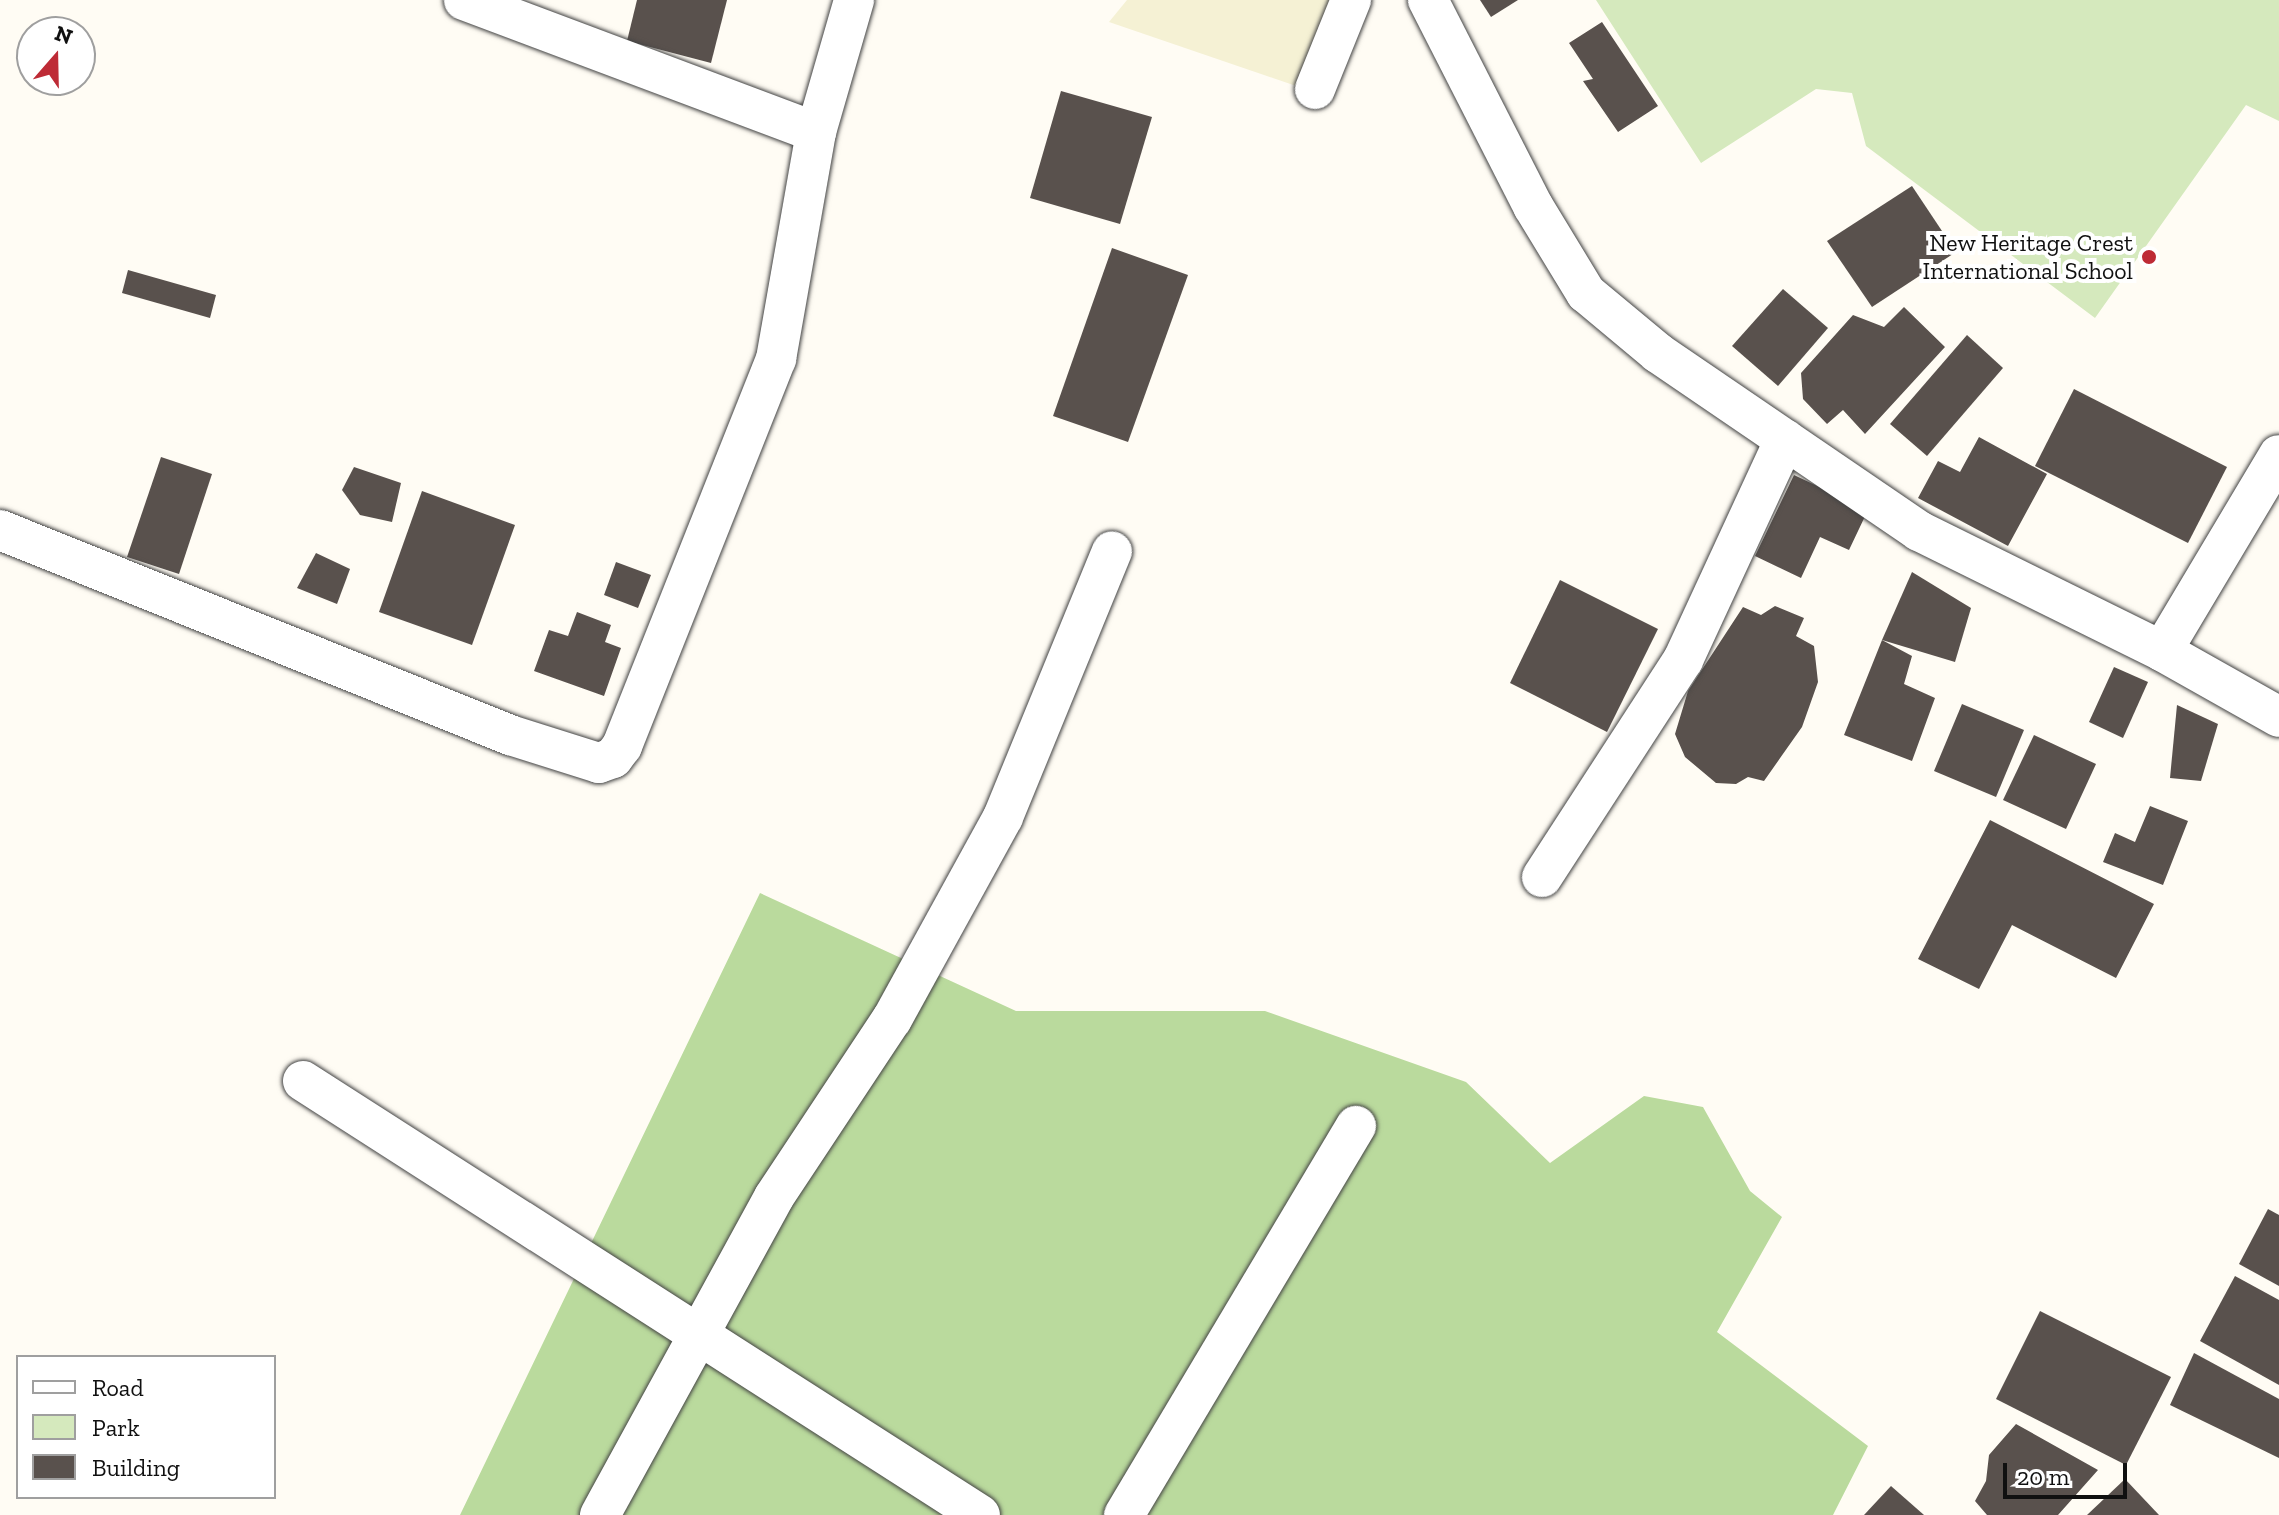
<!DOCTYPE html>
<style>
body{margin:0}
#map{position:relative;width:2279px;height:1515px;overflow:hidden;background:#fffcf4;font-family:"Zilla Slab",serif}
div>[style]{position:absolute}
.farmland>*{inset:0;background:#f5f1d4}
.green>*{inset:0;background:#d5e9bd}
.forest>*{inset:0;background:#bada9d}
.building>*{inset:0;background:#59514d}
.roads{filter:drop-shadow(0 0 2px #434343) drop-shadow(0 0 2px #434343)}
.minor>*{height:40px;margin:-20px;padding:0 20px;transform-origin:20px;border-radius:20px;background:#fff}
.dots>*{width:22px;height:22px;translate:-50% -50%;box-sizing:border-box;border:4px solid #fff;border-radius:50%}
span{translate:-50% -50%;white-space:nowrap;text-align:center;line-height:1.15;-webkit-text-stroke:8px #fff;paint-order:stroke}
.poi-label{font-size:24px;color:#101010}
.right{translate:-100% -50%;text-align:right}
.legend{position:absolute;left:16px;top:1355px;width:260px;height:144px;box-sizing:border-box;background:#fff;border:2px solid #9f9f9f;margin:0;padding:10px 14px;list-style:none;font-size:24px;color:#101010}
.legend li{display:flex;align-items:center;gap:16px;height:40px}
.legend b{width:40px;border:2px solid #9f9f9f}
.north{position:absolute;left:16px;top:16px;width:80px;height:80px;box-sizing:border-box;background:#fff;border:2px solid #9f9f9f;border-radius:50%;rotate:20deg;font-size:22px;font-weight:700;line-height:32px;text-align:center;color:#101010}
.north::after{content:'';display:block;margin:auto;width:28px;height:36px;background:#be2b36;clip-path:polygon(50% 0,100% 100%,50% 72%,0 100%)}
.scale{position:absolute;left:2003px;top:1463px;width:124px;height:36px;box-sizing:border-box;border:4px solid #101010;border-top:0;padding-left:10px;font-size:24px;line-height:28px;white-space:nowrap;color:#101010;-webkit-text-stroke:6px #fff;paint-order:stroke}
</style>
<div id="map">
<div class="farmland">
<i style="clip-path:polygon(1127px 0,1332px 0,1302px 88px,1109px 22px)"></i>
</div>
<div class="green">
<i style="clip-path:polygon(1596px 0,2279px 0,2279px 121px,2246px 105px,2095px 318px,1866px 146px,1852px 93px,1816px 89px,1701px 163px)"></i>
</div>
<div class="forest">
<i style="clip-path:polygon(760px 893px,1016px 1011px,1265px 1011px,1466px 1082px,1550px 1163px,1644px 1096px,1703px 1107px,1750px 1191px,1782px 1217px,1717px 1332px,1868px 1446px,1833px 1515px,460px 1515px)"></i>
</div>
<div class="building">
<i style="clip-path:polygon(637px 0,727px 0,711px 63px,627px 41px)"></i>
<i style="clip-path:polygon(1480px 0,1518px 0,1491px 17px)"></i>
<i style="clip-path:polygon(1602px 22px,1658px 106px,1618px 132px,1583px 81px,1593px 79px,1569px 43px)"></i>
<i style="clip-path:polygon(1061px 91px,1152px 117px,1120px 224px,1030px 198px)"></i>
<i style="clip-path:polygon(1912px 186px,1956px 252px,1872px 307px,1827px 241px)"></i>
<i style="clip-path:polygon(1112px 248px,1188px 275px,1128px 442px,1053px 416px)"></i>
<i style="clip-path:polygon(128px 270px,216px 295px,210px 318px,122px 293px)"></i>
<i style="clip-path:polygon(1783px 289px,1828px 328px,1778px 386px,1732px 346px)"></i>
<i style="clip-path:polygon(1904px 307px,1945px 347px,1865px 434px,1843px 410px,1827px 424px,1803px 399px,1801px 373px,1853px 315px,1884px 327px)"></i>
<i style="clip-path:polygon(1967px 335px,2003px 368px,1927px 456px,1890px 424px)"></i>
<i style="clip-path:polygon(2074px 389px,2227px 467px,2188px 543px,2035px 466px)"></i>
<i style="clip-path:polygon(1979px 437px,2047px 474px,2008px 546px,1918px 498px,1938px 461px,1960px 472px)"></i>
<i style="clip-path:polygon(161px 457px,212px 474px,179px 574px,127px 557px)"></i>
<i style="clip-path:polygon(354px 467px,401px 483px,392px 522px,360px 515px,342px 490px)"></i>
<i style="clip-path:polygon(1794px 475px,1868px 510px,1849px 550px,1820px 537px,1801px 578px,1755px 556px)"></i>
<i style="clip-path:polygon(422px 491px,515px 525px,472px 645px,379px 612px)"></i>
<i style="clip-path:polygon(316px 553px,350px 569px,337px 604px,297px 588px)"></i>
<i style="clip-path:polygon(616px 562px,651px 575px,638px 608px,604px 595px)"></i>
<i style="clip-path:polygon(1912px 572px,1971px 608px,1955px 662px,1882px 640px)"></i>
<i style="clip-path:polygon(1560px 580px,1658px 629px,1607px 732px,1510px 683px)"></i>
<i style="clip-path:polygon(1775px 606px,1804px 618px,1796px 636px,1814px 646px,1818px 682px,1802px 727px,1764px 781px,1748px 777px,1736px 784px,1716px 783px,1685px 757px,1675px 734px,1688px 691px,1743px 607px,1761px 615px)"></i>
<i style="clip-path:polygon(577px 612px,611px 625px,605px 642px,621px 648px,604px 696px,534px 671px,549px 630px,568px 636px)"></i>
<i style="clip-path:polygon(1882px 640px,1912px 656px,1904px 684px,1935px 698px,1912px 761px,1844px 735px)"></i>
<i style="clip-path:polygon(2114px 667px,2148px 682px,2123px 738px,2089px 722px)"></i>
<i style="clip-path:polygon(1962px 704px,2024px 730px,1996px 797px,1934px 771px)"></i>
<i style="clip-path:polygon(2177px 705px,2218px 724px,2201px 781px,2170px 778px)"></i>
<i style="clip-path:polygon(2034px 735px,2096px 764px,2066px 829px,2003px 800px)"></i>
<i style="clip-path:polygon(2150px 806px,2188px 821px,2163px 885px,2103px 862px,2115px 833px,2135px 842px)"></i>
<i style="clip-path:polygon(1990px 820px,2154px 904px,2116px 978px,2012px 925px,1979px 989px,1918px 959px)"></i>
<i style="clip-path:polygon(2268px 1209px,2279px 1215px,2279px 1286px,2239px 1264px)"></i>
<i style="clip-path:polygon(2235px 1276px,2279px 1300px,2279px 1385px,2200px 1341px)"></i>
<i style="clip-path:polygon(2040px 1311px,2171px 1377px,2126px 1465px,1996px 1399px)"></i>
<i style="clip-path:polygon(2194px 1353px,2279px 1399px,2279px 1458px,2170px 1405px)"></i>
<i style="clip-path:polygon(2016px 1424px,2098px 1470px,2058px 1515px,1987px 1515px,1975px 1501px,1986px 1481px,1989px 1455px)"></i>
<i style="clip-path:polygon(2125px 1479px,2159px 1515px,2087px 1515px)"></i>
<i style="clip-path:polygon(1891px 1486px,1924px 1515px,1864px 1515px)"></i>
</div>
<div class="roads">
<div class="minor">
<i style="left:464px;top:0;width:376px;rotate:20.6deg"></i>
<i style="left:1428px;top:0;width:231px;rotate:63deg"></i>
<i style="left:1533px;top:206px;width:102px;rotate:58.7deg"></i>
<i style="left:1586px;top:293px;width:94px;rotate:39.8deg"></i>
<i style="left:1658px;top:353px;width:316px;rotate:34.3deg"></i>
<i style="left:1919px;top:531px;width:271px;rotate:26.3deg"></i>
<i style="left:2162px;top:651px;width:134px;rotate:29.4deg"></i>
<i style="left:1315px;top:89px;width:96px;rotate:-68deg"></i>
<i style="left:0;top:530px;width:550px;rotate:21.9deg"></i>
<i style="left:510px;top:735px;width:93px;rotate:17.5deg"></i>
<i style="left:599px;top:763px;width:15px;rotate:-20deg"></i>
<i style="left:613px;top:758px;width:15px;rotate:-53deg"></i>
<i style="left:622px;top:746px;width:417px;rotate:-68.3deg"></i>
<i style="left:776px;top:359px;width:230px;rotate:-80deg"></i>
<i style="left:816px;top:132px;width:137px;rotate:-73.9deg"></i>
<i style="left:2162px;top:651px;width:228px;rotate:-59.2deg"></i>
<i style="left:1542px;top:877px;width:259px;rotate:-57deg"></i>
<i style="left:1683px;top:660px;width:243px;rotate:-65.2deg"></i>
<i style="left:303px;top:1081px;width:804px;rotate:32.66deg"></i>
<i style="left:600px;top:1515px;width:362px;rotate:-61.3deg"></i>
<i style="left:774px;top:1197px;width:214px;rotate:-56.5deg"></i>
<i style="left:892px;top:1019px;width:230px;rotate:-61.2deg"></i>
<i style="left:1003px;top:817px;width:287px;rotate:-67.7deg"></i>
<i style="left:1124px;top:1515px;width:453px;rotate:-59.2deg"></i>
</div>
</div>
<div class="dots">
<i style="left:2149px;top:257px;background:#be2b36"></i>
</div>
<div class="poi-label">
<span class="right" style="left:2133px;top:257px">New Heritage Crest<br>International School</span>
</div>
<ul class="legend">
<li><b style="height:10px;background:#fff"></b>Road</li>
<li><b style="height:22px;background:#d5e9bd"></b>Park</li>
<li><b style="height:22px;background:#59514d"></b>Building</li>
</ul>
<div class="north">N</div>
<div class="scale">20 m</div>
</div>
